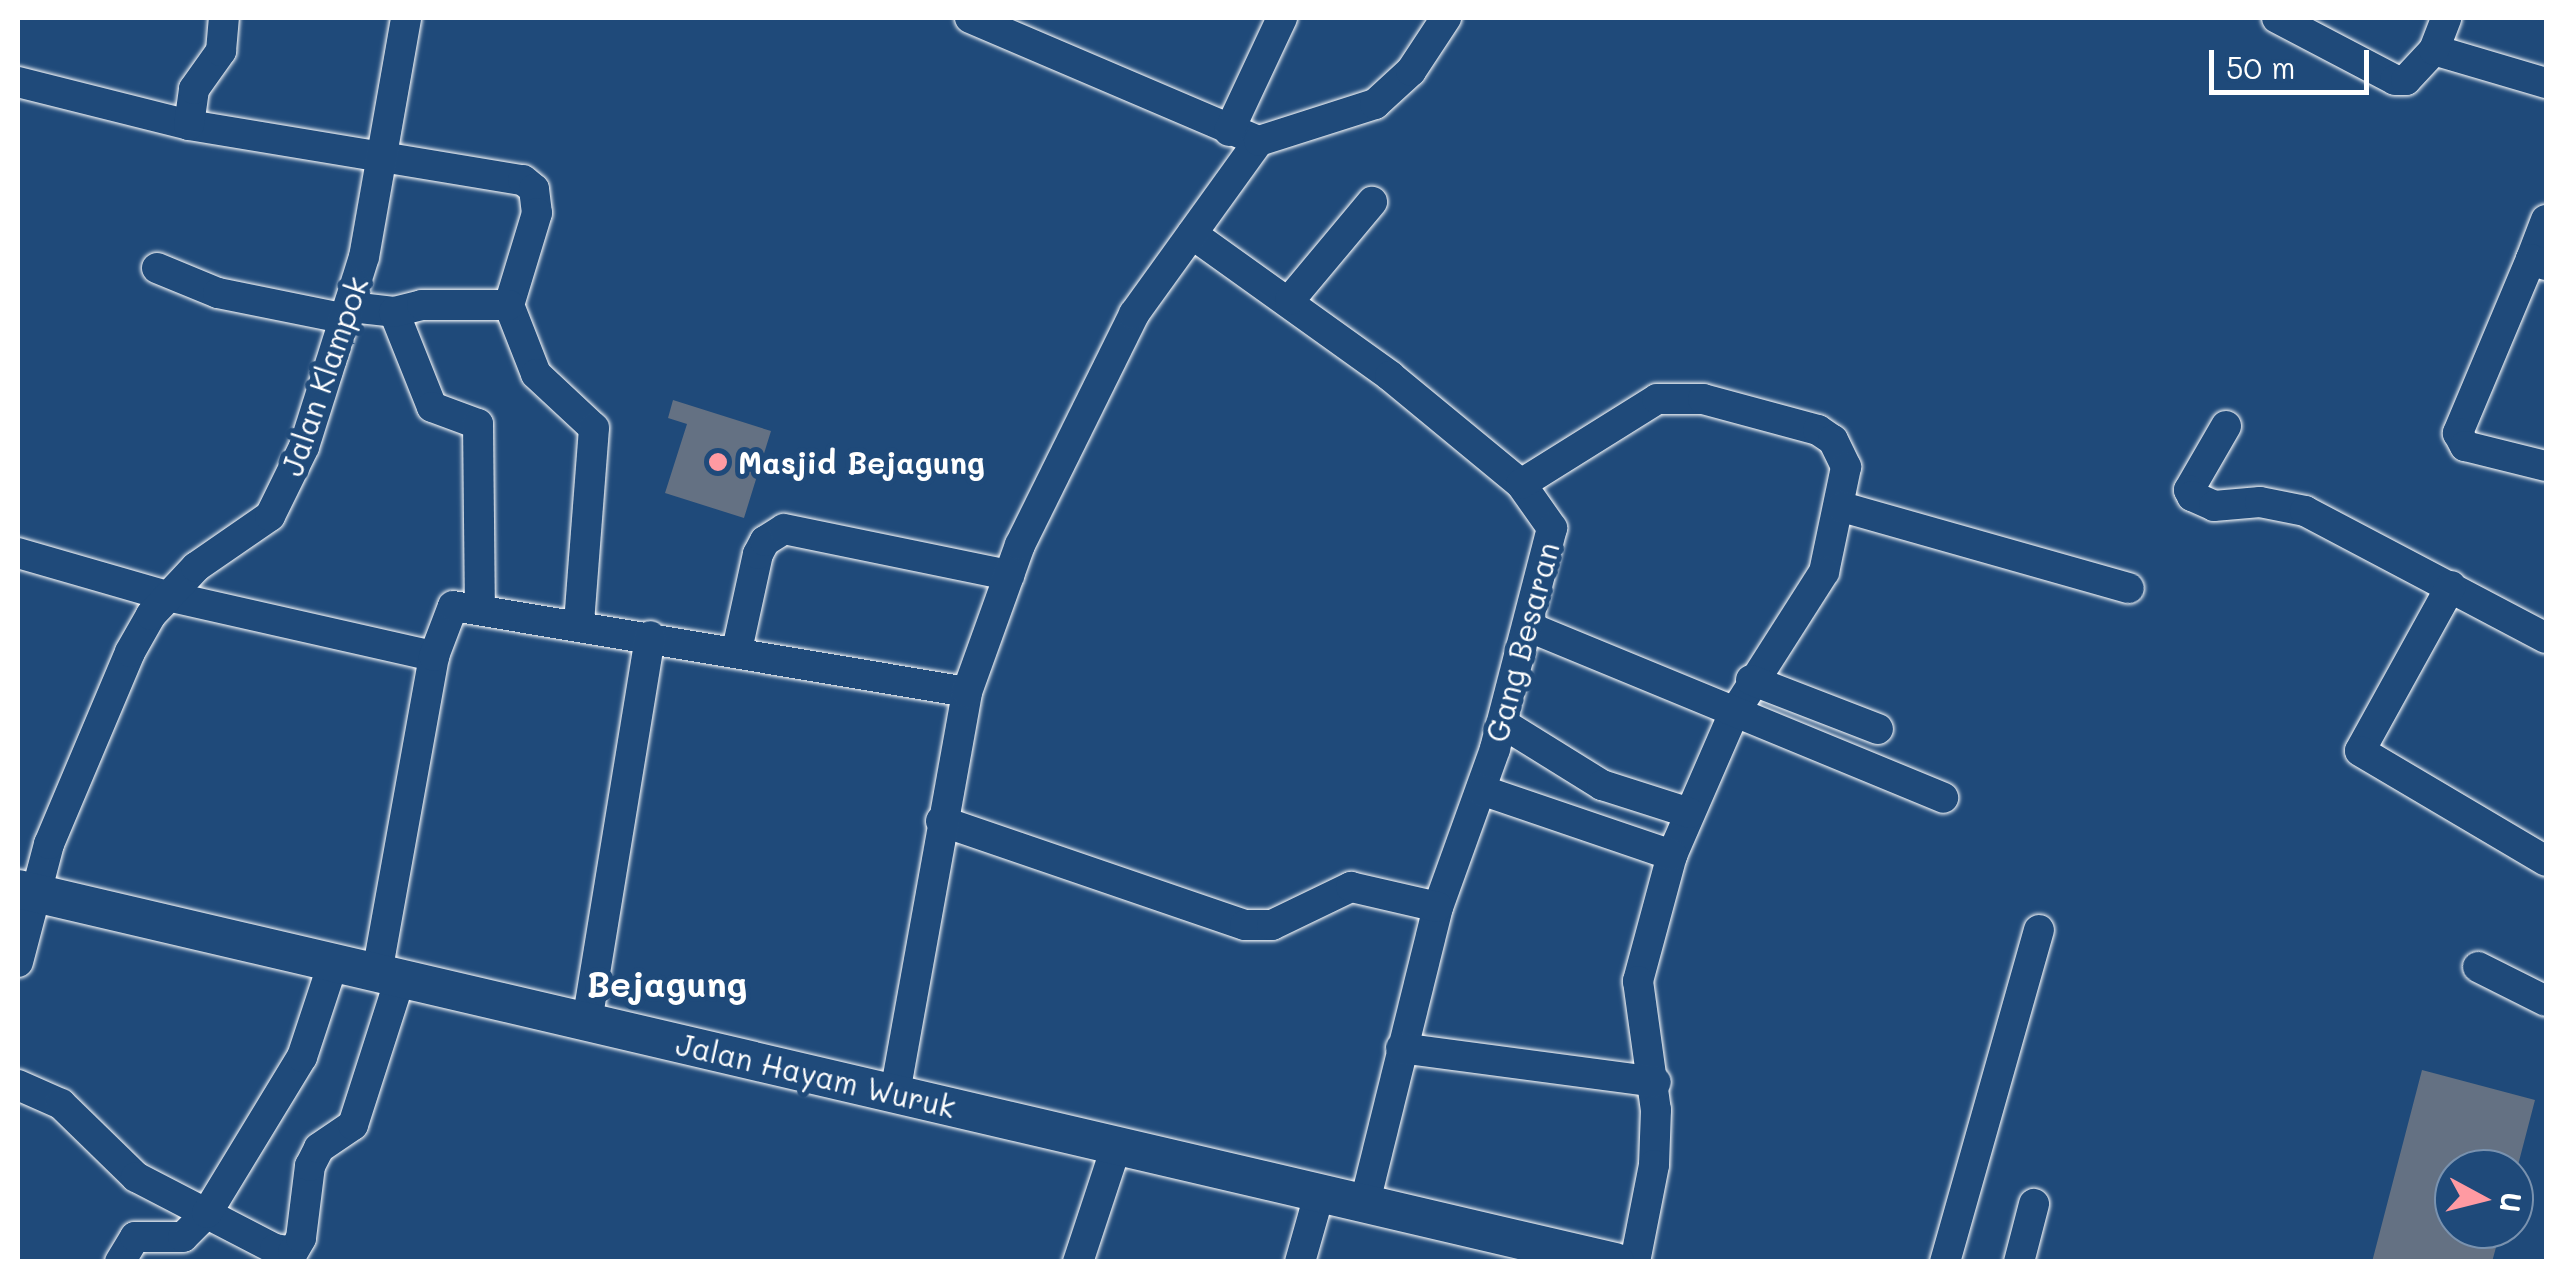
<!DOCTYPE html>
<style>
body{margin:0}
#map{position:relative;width:2564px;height:1279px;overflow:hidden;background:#1f4a7a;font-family:Mali,sans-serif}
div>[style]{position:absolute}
.building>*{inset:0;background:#647183}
.roads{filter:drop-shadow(0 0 2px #fff) drop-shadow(0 0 2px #fff)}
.minor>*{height:30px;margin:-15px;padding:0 15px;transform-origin:15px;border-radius:15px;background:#1f4a7a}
.major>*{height:38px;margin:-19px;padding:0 19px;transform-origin:19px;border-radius:19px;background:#1f4a7a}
.dots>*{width:28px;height:28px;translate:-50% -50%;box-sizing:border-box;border:5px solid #1f4a7a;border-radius:50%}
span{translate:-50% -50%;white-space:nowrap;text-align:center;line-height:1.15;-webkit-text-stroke:10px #1f4a7a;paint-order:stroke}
.street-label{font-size:30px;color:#fff}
.poi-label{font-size:30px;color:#fff;font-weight:700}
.left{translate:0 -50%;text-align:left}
.quarter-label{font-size:35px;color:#fff;font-weight:700}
.frame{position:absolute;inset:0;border:20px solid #fff;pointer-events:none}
.north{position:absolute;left:2434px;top:1149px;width:100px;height:100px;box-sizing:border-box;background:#1f4a7a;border:2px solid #7992af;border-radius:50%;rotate:97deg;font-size:28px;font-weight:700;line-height:40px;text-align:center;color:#fff}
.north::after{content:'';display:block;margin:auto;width:35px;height:45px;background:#ff9aa2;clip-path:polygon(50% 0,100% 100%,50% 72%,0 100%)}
.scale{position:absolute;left:2209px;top:50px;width:160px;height:45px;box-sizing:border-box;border:5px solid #fff;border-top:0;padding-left:12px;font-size:30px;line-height:35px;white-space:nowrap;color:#fff;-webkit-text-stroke:8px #1f4a7a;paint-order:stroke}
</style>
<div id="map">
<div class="building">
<i style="clip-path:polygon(673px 400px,771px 431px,744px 518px,665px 493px,687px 424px,668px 418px)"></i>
<i style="clip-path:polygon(2422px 1070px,2535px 1100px,2517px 1169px,2454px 1169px,2454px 1229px,2501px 1229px,2492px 1262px,2372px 1262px)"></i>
</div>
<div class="roads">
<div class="minor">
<i style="left:970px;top:18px;width:314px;rotate:23.1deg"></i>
<i style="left:2277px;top:18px;width:133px;rotate:27.7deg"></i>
<i style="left:2395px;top:80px;width:11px"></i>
<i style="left:2406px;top:80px;width:41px;rotate:-47deg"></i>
<i style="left:2434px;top:50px;width:117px;rotate:16.4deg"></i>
<i style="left:2434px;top:50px;width:34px;rotate:-69deg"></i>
<i style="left:18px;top:82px;width:176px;rotate:14.1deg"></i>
<i style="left:189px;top:125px;width:338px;rotate:9.4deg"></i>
<i style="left:523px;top:180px;width:14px;rotate:39deg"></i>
<i style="left:534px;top:189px;width:24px;rotate:83deg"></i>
<i style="left:537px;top:213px;width:96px;rotate:106.9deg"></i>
<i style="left:509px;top:305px;width:74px;rotate:68.6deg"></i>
<i style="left:536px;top:374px;width:79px;rotate:43deg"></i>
<i style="left:594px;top:428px;width:198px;rotate:94.4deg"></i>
<i style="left:189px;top:125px;width:36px;rotate:-82deg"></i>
<i style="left:194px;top:89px;width:47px;rotate:-54.6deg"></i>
<i style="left:221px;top:51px;width:33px;rotate:-85deg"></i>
<i style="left:1229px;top:131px;width:125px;rotate:-64.9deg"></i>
<i style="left:2546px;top:220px;width:42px;rotate:111deg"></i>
<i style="left:2531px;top:259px;width:16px;rotate:22deg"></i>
<i style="left:1192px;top:234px;width:244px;rotate:35.6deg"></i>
<i style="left:1390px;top:376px;width:170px;rotate:39.5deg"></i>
<i style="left:1521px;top:484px;width:54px;rotate:54.8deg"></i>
<i style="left:1552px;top:528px;width:228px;rotate:104.5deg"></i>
<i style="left:1495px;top:749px;width:168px;rotate:109.8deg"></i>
<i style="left:1438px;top:907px;width:308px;rotate:103.9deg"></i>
<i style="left:2531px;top:259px;width:189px;rotate:112.8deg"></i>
<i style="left:2458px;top:433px;width:15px;rotate:62deg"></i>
<i style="left:2465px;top:446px;width:83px;rotate:13.9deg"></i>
<i style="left:157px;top:268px;width:66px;rotate:22.3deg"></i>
<i style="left:218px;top:293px;width:132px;rotate:11.4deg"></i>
<i style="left:1290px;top:300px;width:128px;rotate:-50.1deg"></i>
<i style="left:351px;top:307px;width:43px;rotate:6.6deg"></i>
<i style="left:394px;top:312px;width:102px;rotate:68.2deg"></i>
<i style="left:432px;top:407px;width:49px;rotate:20.3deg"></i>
<i style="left:478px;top:424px;width:183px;rotate:89.4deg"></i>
<i style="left:394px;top:312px;width:29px;rotate:-14deg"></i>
<i style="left:422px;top:305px;width:87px"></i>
<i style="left:2226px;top:426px;width:74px;rotate:120deg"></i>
<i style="left:2189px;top:490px;width:7px;rotate:63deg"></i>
<i style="left:2192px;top:496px;width:24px;rotate:24deg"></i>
<i style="left:2214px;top:506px;width:46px;rotate:-5deg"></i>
<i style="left:2260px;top:502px;width:46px;rotate:11.3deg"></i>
<i style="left:2305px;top:511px;width:272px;rotate:27.8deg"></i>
<i style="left:1521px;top:484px;width:160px;rotate:-32deg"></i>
<i style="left:1657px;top:399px;width:46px"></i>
<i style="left:1703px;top:399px;width:119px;rotate:15.1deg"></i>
<i style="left:1818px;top:430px;width:18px;rotate:34deg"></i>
<i style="left:1833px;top:440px;width:30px;rotate:64deg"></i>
<i style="left:1846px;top:467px;width:107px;rotate:101.8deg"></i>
<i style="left:1824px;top:572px;width:169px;rotate:122.5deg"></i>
<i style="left:1733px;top:715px;width:153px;rotate:113.5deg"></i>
<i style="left:1672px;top:855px;width:131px;rotate:105.1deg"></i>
<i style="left:1638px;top:981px;width:130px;rotate:82.1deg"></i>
<i style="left:1656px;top:1110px;width:55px;rotate:92.1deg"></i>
<i style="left:1654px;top:1165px;width:99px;rotate:101.1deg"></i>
<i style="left:1842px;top:507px;width:298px;rotate:15.8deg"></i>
<i style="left:18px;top:553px;width:155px;rotate:16.1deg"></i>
<i style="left:167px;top:596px;width:274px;rotate:12.7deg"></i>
<i style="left:2451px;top:586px;width:188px;rotate:118.9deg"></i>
<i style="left:2360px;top:751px;width:216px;rotate:30.6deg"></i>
<i style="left:1529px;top:627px;width:448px;rotate:22.4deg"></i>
<i style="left:737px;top:650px;width:98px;rotate:-77.7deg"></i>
<i style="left:758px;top:554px;width:15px;rotate:-62deg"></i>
<i style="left:765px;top:541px;width:22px;rotate:-32deg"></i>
<i style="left:784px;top:529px;width:230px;rotate:11.6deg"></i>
<i style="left:1751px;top:680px;width:136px;rotate:21.1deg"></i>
<i style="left:1502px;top:723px;width:118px;rotate:31.8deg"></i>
<i style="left:1602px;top:785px;width:92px;rotate:17.7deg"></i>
<i style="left:1481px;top:790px;width:202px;rotate:18.8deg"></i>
<i style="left:941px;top:821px;width:321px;rotate:18.9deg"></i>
<i style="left:1245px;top:925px;width:27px"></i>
<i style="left:1272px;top:925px;width:88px;rotate:-25.7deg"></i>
<i style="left:1351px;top:887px;width:89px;rotate:12.9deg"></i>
<i style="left:18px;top:962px;width:122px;rotate:-75.3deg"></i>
<i style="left:49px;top:844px;width:208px;rotate:-67.1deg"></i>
<i style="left:130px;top:652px;width:43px;rotate:-60.4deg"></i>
<i style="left:151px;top:615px;width:66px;rotate:-46.8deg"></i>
<i style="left:196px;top:567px;width:90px;rotate:-34.6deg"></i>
<i style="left:270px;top:516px;width:77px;rotate:-63.8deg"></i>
<i style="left:304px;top:447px;width:199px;rotate:-72.5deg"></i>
<i style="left:364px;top:257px;width:243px;rotate:-80deg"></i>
<i style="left:2478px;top:967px;width:76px;rotate:26.6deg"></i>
<i style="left:377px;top:973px;width:322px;rotate:-79.8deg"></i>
<i style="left:434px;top:656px;width:53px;rotate:-69.2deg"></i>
<i style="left:453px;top:606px;width:521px;rotate:9.5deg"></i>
<i style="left:587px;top:1022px;width:391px;rotate:-80.7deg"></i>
<i style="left:1401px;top:1048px;width:257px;rotate:7.6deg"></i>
<i style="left:18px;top:1085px;width:47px;rotate:23.8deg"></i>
<i style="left:61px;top:1104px;width:105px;rotate:44.2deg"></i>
<i style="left:136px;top:1177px;width:157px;rotate:27.4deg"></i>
<i style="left:275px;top:1249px;width:18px;rotate:9deg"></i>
<i style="left:293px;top:1252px;width:16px;rotate:-60deg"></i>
<i style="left:301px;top:1238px;width:73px;rotate:-82.9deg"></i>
<i style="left:310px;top:1166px;width:20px;rotate:-63deg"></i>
<i style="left:319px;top:1148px;width:41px;rotate:-34.1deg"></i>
<i style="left:353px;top:1125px;width:153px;rotate:-72.2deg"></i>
<i style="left:895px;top:1093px;width:407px;rotate:-79.8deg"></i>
<i style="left:967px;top:692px;width:156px;rotate:-70.2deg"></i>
<i style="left:1020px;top:545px;width:258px;rotate:-63.7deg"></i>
<i style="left:1134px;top:314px;width:213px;rotate:-54.2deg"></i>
<i style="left:1259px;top:141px;width:122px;rotate:-17.7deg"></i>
<i style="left:1375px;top:104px;width:49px;rotate:-42.5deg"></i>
<i style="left:1411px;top:71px;width:64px;rotate:-56.6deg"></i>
<i style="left:120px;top:1262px;width:29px;rotate:-59deg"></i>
<i style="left:135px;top:1237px;width:48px"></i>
<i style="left:183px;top:1237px;width:34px;rotate:-45deg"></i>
<i style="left:207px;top:1213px;width:183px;rotate:-58.7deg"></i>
<i style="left:302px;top:1057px;width:99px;rotate:-71.7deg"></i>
<i style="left:1078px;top:1262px;width:121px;rotate:-71.7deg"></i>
<i style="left:1300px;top:1262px;width:70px;rotate:-74.2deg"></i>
<i style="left:1945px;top:1262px;width:345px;rotate:-74.2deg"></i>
<i style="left:2019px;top:1262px;width:60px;rotate:-75.5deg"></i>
</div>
<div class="major">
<i style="left:18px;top:889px;width:1640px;rotate:13.15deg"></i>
</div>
</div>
<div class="dots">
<i style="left:718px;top:462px;background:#ff9aa2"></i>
</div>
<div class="street-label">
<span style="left:324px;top:376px;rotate:-71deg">Jalan Klampok</span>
<span style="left:1522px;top:642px;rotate:-75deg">Gang Besaran</span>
<span style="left:816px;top:1075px;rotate:13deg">Jalan Hayam Wuruk</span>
</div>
<div class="poi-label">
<span class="left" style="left:738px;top:462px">Masjid Bejagung</span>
</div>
<div class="quarter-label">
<span style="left:667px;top:983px">Bejagung</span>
</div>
<div class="frame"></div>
<div class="north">U</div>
<div class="scale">50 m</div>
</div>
